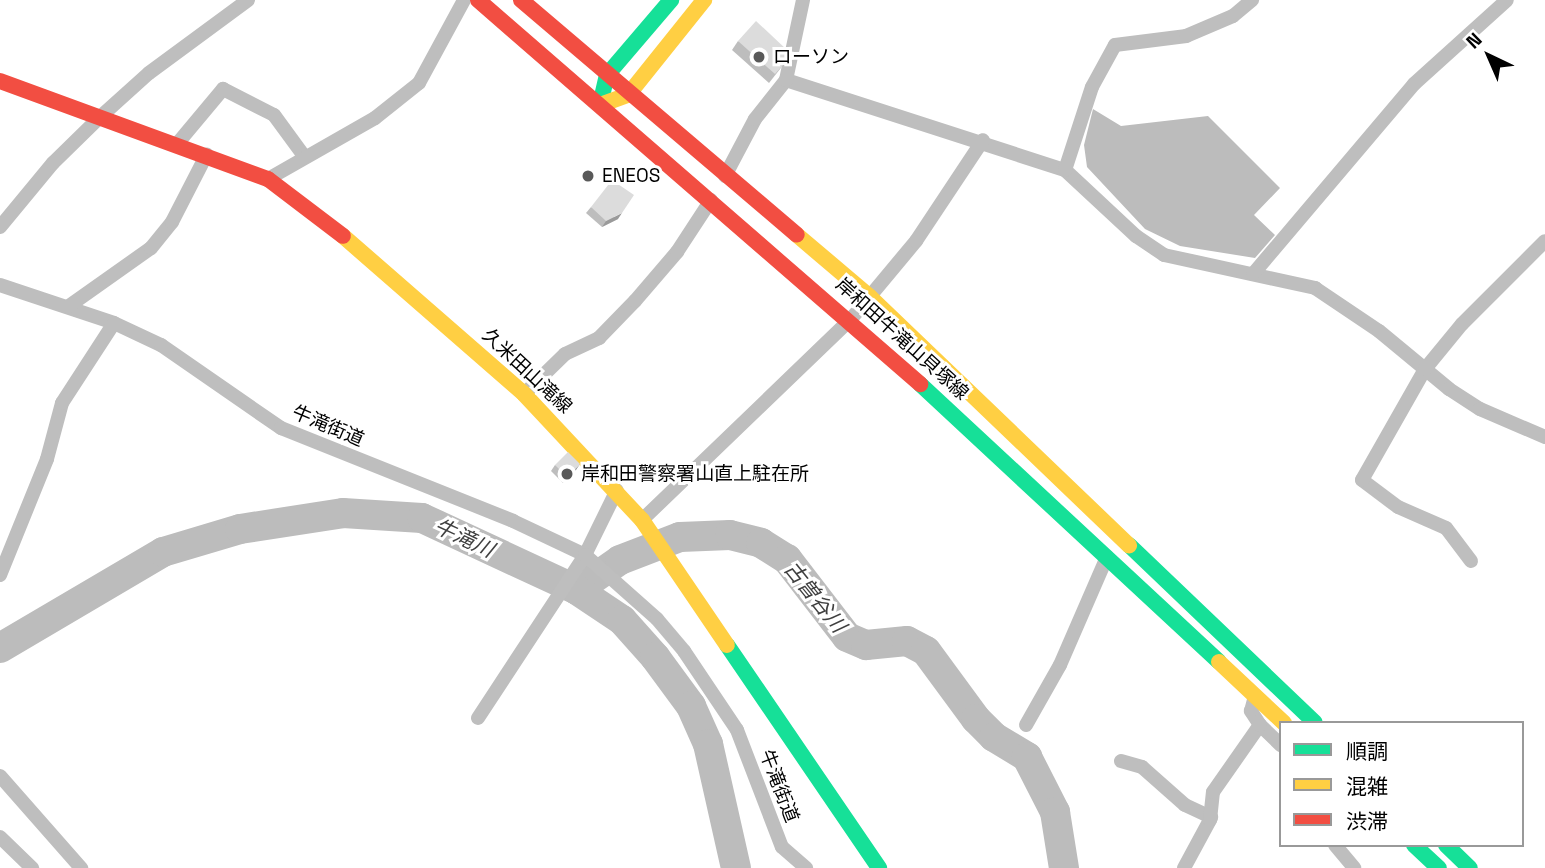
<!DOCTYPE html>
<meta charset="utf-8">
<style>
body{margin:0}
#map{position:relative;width:1545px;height:868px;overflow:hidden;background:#fff;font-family:"Space Grotesk","Noto Sans JP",sans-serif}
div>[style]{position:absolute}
.water>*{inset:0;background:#bcbcbc}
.river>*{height:30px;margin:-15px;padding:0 15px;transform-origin:15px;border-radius:15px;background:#bcbcbc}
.street>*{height:14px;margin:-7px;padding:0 7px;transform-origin:7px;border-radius:7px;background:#bebebe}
.fast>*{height:16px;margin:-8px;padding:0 8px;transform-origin:8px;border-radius:8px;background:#16e098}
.slow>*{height:16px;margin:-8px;padding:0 8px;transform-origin:8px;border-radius:8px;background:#ffcf43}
.jam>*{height:16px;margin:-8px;padding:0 8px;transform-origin:8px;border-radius:8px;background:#f24e42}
.wall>*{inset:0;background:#bdbdbd}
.shaded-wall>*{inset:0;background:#9a9a9a}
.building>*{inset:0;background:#dcdcdc}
.dots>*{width:19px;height:19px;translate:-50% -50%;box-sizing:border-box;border:4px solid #fff;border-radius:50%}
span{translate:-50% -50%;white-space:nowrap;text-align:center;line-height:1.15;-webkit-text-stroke:6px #fff;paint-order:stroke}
.poi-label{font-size:19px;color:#000}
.left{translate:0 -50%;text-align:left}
.street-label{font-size:19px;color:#000}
.water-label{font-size:21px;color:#404040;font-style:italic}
.legend{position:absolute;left:1279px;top:721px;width:245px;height:126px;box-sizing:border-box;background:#fff;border:2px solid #999;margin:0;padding:9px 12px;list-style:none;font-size:21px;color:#000}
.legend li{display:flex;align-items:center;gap:14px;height:35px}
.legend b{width:35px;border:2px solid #999}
.north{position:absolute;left:1454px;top:21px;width:70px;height:70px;-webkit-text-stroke:5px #fff;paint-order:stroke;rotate:316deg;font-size:19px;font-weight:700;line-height:28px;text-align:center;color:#000}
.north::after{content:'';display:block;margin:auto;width:24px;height:32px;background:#000;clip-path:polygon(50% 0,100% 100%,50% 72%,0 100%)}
</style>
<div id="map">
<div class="water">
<i style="clip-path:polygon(1093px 109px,1121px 126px,1208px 116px,1280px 188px,1254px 215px,1275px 235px,1255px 258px,1180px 246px,1145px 229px,1087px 167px,1084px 145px)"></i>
</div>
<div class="river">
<i style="left:577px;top:590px;width:52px;rotate:-34.9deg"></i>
<i style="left:620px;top:560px;width:64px;rotate:-21deg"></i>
<i style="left:680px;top:537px;width:50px;rotate:-2.3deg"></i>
<i style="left:730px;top:535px;width:32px;rotate:14deg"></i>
<i style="left:761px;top:543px;width:31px;rotate:32deg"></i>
<i style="left:787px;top:559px;width:98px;rotate:52.4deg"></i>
<i style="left:847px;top:637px;width:21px;rotate:23deg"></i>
<i style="left:866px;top:645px;width:41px;rotate:-5.6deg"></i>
<i style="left:907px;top:641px;width:21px;rotate:28deg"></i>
<i style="left:926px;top:651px;width:84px;rotate:53.7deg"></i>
<i style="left:976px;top:719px;width:25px;rotate:45deg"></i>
<i style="left:994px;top:737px;width:39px;rotate:31deg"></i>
<i style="left:1027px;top:757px;width:62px;rotate:63deg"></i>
<i style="left:1055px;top:812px;width:57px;rotate:80.9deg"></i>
<i style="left:0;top:648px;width:189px;rotate:-30.5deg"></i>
<i style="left:163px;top:552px;width:80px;rotate:-16.6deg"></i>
<i style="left:240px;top:529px;width:104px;rotate:-8.8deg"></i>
<i style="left:343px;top:513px;width:79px;rotate:3.6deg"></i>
<i style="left:422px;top:518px;width:171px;rotate:24.9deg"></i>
<i style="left:577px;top:590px;width:54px;rotate:33.7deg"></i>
<i style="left:622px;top:620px;width:50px;rotate:48.3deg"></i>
<i style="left:655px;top:657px;width:61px;rotate:53.7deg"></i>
<i style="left:691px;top:706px;width:42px;rotate:65.9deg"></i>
<i style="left:708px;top:744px;width:127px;rotate:77.3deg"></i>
</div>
<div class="street">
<i style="left:786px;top:80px;width:293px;rotate:17.9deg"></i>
<i style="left:1065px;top:170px;width:97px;rotate:42.9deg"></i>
<i style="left:1136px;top:236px;width:34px;rotate:34deg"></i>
<i style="left:1164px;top:255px;width:155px;rotate:12.3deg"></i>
<i style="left:1315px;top:288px;width:77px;rotate:33.9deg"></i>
<i style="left:1379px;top:331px;width:91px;rotate:39.6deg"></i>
<i style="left:1449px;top:389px;width:37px;rotate:33deg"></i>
<i style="left:1480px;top:409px;width:71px;rotate:23.3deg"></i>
<i style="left:177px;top:144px;width:72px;rotate:-50.1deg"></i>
<i style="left:223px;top:89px;width:57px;rotate:27deg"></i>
<i style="left:274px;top:115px;width:51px;rotate:53.8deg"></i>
<i style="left:1065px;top:170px;width:87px;rotate:-72deg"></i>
<i style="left:1092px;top:87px;width:48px;rotate:-61.3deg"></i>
<i style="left:1115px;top:45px;width:72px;rotate:-7.2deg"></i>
<i style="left:1186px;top:36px;width:51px;rotate:-23.1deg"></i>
<i style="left:1233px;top:16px;width:25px;rotate:-40deg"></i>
<i style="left:725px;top:176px;width:64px;rotate:-62.2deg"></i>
<i style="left:755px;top:119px;width:50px;rotate:-51.5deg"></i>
<i style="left:786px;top:80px;width:82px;rotate:-78deg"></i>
<i style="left:268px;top:179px;width:123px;rotate:-29.7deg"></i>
<i style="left:375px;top:118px;width:56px;rotate:-38.5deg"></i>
<i style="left:419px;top:83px;width:94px;rotate:-61.5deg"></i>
<i style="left:0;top:227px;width:83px;rotate:-50.4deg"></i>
<i style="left:53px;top:163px;width:64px;rotate:-44.4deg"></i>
<i style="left:99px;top:118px;width:67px;rotate:-42deg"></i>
<i style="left:149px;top:73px;width:123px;rotate:-36.4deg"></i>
<i style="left:1253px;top:274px;width:249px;rotate:-49.7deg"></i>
<i style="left:1414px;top:84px;width:125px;rotate:-42.1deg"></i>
<i style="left:0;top:285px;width:120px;rotate:18.4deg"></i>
<i style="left:114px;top:323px;width:52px;rotate:25.1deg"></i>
<i style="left:161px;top:345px;width:146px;rotate:34.7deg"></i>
<i style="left:281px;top:428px;width:250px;rotate:21.8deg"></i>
<i style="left:513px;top:521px;width:80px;rotate:25.3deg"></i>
<i style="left:585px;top:555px;width:72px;rotate:-63.8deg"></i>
<i style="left:69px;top:306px;width:100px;rotate:-35.3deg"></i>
<i style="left:151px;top:248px;width:33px;rotate:-51deg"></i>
<i style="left:172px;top:222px;width:76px;rotate:-62.8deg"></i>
<i style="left:524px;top:394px;width:57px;rotate:-44.3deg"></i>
<i style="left:565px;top:354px;width:38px;rotate:-25deg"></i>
<i style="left:599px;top:338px;width:52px;rotate:-45.8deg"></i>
<i style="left:635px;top:301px;width:65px;rotate:-49.4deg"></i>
<i style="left:677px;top:252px;width:62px;rotate:-56.8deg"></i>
<i style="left:642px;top:520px;width:290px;rotate:-43.9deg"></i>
<i style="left:851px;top:319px;width:102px;rotate:-50.2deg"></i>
<i style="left:916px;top:241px;width:121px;rotate:-56.4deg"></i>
<i style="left:1471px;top:561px;width:41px;rotate:-127.1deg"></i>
<i style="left:1446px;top:528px;width:52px;rotate:-156.4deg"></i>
<i style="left:1398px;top:507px;width:45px;rotate:-143.1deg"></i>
<i style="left:1362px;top:480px;width:128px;rotate:-60.4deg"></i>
<i style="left:1425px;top:369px;width:58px;rotate:-50.6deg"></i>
<i style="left:1462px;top:324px;width:117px;rotate:-45deg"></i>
<i style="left:0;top:575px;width:125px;rotate:-67.9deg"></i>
<i style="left:47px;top:459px;width:58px;rotate:-75deg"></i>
<i style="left:62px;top:403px;width:95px;rotate:-57deg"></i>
<i style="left:478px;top:718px;width:195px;rotate:-56.7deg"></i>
<i style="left:585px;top:555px;width:96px;rotate:41.6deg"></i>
<i style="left:657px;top:619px;width:42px;rotate:49.8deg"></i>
<i style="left:684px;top:651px;width:95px;rotate:56.1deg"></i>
<i style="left:737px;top:730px;width:125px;rotate:69deg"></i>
<i style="left:782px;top:847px;width:32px;rotate:41deg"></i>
<i style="left:1026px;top:725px;width:69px;rotate:-60.5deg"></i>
<i style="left:1060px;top:665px;width:118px;rotate:-66.5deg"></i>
<i style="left:1260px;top:725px;width:29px;rotate:44deg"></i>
<i style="left:1121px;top:761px;width:22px;rotate:16deg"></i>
<i style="left:1142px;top:767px;width:57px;rotate:41.5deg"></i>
<i style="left:1185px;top:805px;width:29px;rotate:25deg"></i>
<i style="left:0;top:776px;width:123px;rotate:48.6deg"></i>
<i style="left:0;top:837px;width:45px;rotate:44.1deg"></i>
<i style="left:1335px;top:845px;width:30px;rotate:50deg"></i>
<i style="left:1184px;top:868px;width:55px;rotate:-61.6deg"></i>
<i style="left:1210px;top:820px;width:28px;rotate:-84deg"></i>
<i style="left:1213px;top:792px;width:82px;rotate:-55deg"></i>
<i style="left:1260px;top:725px;width:17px;rotate:-123deg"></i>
<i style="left:1251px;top:711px;width:16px;rotate:-75deg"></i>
</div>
<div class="fast">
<i style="left:600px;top:105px;width:31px;rotate:-77deg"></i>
<i style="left:607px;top:75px;width:99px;rotate:-49.5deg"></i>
<i style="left:920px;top:384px;width:408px;rotate:42.9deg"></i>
<i style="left:1129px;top:545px;width:257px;rotate:43.7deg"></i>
<i style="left:727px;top:645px;width:270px;rotate:55.7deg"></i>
<i style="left:1414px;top:845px;width:34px;rotate:43deg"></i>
<i style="left:1446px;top:845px;width:33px;rotate:44deg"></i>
</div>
<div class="slow">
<i style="left:600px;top:105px;width:30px;rotate:-20deg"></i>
<i style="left:628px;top:95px;width:122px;rotate:-51.3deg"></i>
<i style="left:797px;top:235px;width:96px;rotate:40.3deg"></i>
<i style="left:870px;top:297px;width:359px;rotate:43.8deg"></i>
<i style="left:343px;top:236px;width:240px;rotate:41.1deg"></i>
<i style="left:524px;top:394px;width:173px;rotate:46.9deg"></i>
<i style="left:642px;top:520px;width:151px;rotate:55.8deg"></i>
<i style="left:1219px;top:662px;width:89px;rotate:43.2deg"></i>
</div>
<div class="jam">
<i style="left:478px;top:0;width:586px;rotate:40.98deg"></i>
<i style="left:521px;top:0;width:362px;rotate:40.4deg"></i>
<i style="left:0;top:81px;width:285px;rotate:20.1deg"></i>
<i style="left:268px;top:179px;width:94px;rotate:37.2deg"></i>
</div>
<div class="wall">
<i style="clip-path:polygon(738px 41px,784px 64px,769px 83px,732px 50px)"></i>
<i style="clip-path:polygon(591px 207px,618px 219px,602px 227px,586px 213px)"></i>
<i style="clip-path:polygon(555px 465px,576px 470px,563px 483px,551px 471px)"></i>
</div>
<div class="shaded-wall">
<i style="clip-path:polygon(622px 213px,618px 219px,602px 227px,606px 221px)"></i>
<i style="clip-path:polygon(580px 464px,576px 470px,563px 483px,567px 477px)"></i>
</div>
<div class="building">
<i style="clip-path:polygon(756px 21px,787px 50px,784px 64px,775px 74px,738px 41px)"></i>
<i style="clip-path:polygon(612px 180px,634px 195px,622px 213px,606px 221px,591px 207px)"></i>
<i style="clip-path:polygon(568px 452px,580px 464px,567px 477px,555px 465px)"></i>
</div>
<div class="dots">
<i style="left:759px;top:57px;background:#595959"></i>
<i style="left:588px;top:176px;background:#595959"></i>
<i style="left:567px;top:474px;background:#595959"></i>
</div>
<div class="poi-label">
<span class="left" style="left:773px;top:57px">ローソン</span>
<span class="left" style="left:602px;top:176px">ENEOS</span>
<span class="left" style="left:581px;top:474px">岸和田警察署山直上駐在所</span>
</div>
<div class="street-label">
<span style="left:902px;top:339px;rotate:42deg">岸和田牛滝山貝塚線</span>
<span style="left:527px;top:371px;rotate:43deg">久米田山滝線</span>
<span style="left:328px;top:426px;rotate:23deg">牛滝街道</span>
<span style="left:779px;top:786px;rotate:69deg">牛滝街道</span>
</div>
<div class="water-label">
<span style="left:464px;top:538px;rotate:25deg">牛滝川</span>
<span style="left:815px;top:597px;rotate:51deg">古曽谷川</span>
</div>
<ul class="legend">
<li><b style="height:9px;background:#16e098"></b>順調</li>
<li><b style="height:9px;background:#ffcf43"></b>混雑</li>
<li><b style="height:9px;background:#f24e42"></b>渋滞</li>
</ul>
<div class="north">N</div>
</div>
